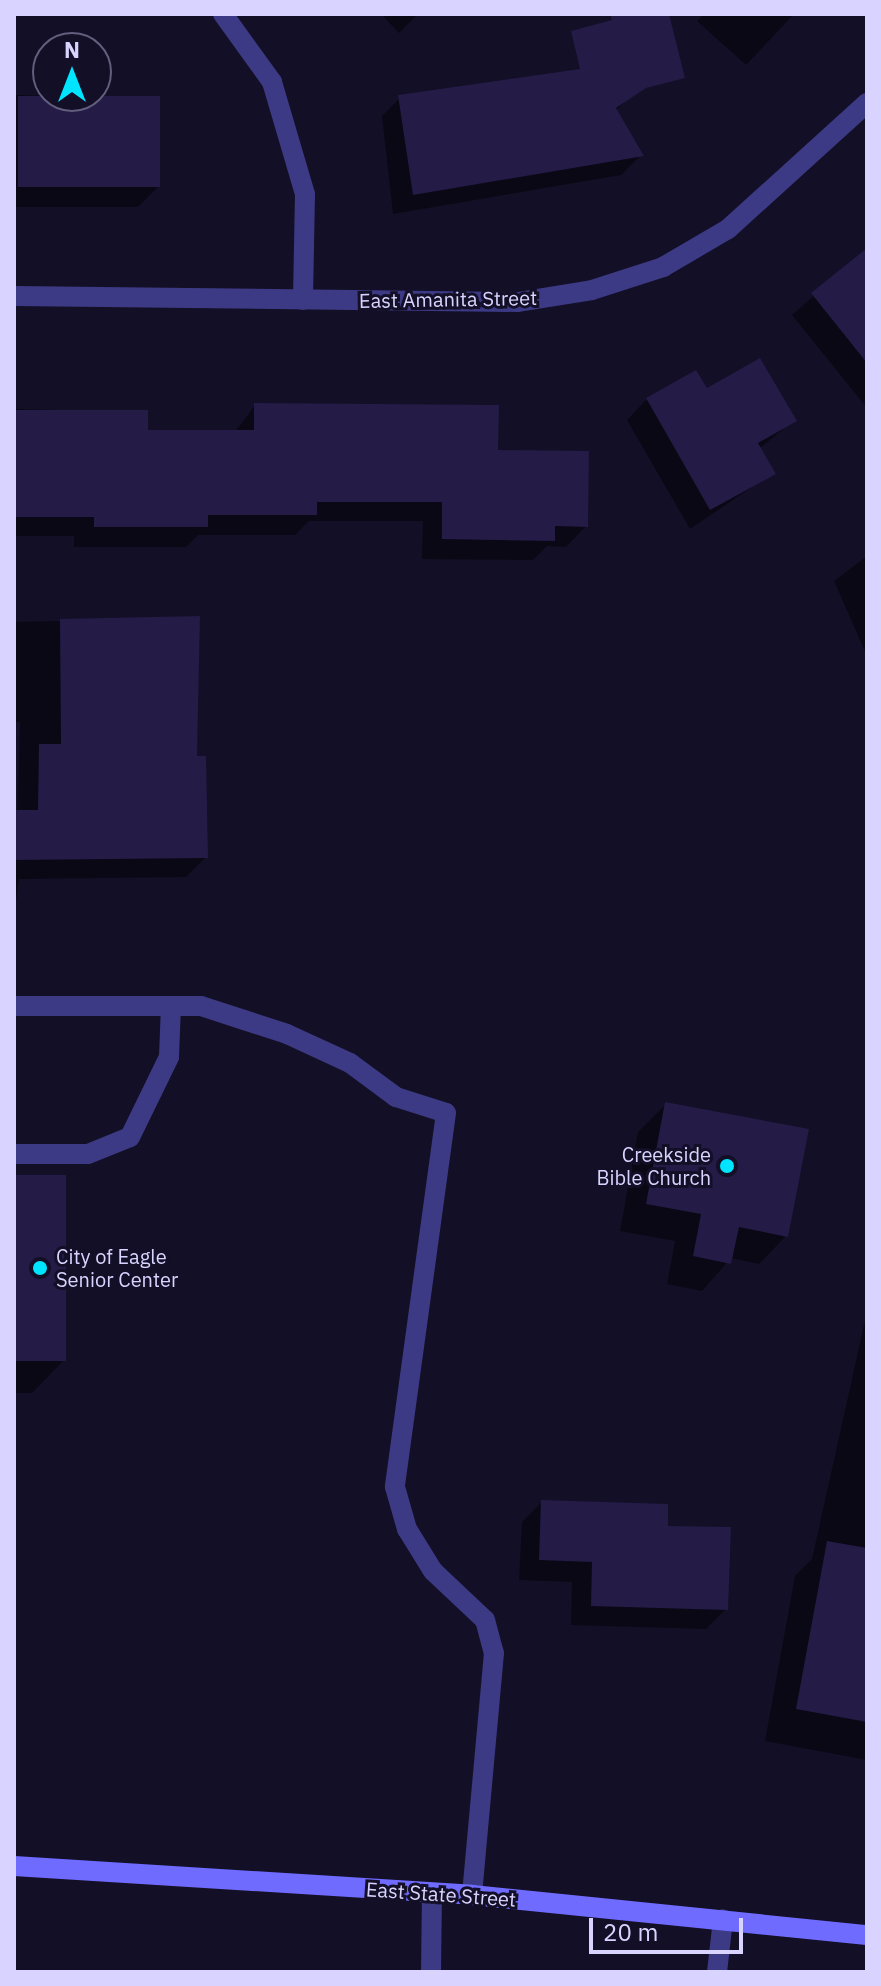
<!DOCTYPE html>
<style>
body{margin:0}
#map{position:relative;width:881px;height:1986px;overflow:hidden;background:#130f26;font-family:"IBM Plex Sans",sans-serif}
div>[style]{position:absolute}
.shadow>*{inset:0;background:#0007}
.building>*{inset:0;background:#241b47}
.lane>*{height:20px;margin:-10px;padding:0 10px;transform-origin:10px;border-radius:10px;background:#3d3a85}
.street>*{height:20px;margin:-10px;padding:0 10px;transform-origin:10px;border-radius:10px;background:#3d3a85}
.secondary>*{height:20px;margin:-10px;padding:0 10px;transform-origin:10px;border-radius:10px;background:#6f6bff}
.dots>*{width:22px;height:22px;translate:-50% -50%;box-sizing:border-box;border:4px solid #130f26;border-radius:50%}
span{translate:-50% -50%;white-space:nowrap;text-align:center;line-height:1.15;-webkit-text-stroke:6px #130f26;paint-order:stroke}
.street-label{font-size:20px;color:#d9d4ff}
.poi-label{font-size:20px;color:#d9d4ff}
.right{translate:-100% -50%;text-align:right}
.left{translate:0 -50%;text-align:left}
.frame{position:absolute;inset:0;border:16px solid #d9d4ff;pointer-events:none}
.north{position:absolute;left:32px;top:32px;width:80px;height:80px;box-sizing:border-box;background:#130f26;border:2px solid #625e7d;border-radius:50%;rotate:0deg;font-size:22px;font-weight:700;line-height:32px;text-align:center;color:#d9d4ff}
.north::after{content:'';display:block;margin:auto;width:28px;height:36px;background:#00e5ff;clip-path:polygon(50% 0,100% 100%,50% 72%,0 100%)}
.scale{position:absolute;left:589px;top:1918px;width:154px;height:36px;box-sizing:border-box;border:4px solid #d9d4ff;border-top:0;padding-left:10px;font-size:24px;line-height:28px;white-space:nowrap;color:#d9d4ff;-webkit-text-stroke:6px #130f26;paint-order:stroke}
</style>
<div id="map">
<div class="shadow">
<i style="clip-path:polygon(381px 14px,418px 14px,399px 33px)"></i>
<i style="clip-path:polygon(704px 14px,794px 14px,746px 65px,697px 21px)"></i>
<i style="clip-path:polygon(14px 95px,158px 98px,158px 187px,138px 207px,14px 207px)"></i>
<i style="clip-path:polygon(402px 96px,628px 99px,615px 111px,641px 155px,621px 175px,393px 214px,382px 116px)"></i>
<i style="clip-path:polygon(856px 259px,867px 273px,867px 408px,792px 315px)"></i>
<i style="clip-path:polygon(647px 399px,794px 420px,759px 449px,773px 473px,690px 529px,627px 420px)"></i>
<i style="clip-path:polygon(255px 405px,496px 452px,586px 526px,566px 547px,547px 546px,533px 560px,422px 559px,423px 521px,309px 521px,295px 535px,198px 535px,186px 547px,74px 547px,74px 536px,14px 536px,14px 409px,146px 412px,146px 432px,235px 432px)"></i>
<i style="clip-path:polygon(867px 556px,867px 656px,834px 581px)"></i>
<i style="clip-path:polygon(198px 618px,195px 758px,206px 857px,186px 877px,19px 879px,14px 915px,20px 722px,14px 722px,14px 622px)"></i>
<i style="clip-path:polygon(666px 1104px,786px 1236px,759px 1264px,731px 1258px,702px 1291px,667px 1284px,675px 1241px,620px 1231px,638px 1132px)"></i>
<i style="clip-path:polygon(14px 1177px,64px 1360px,32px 1393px,14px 1393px)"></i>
<i style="clip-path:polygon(867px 1311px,867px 1760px,765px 1741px,795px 1576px,812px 1559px)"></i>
<i style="clip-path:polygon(542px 1502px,666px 1527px,726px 1609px,706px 1629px,571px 1625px,572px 1582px,519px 1580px,522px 1522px)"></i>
</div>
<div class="building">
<i style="clip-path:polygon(610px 14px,669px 14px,685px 78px,646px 88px,616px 108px,644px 156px,413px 195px,398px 95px,580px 69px,571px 31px,612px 20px)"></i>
<i style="clip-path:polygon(18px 96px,160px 96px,160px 187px,18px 187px)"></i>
<i style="clip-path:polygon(867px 248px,867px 363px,811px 293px)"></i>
<i style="clip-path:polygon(760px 358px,797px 421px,758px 443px,776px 474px,710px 510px,646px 398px,696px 370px,707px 388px)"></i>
<i style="clip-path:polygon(254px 403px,499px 405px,498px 450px,589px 451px,588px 527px,555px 526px,555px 541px,442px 539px,442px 502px,317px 502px,317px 515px,208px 515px,208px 527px,94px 527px,94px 517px,14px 517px,14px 410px,148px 410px,148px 430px,254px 430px)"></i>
<i style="clip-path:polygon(200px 616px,197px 756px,206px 756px,208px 858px,14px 860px,14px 810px,38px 810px,39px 744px,61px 744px,60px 619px)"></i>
<i style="clip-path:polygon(665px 1102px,809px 1129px,788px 1237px,739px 1227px,731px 1264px,693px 1256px,701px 1214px,646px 1204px)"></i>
<i style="clip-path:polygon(14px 1175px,66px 1175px,66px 1361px,14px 1361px)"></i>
<i style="clip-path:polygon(541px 1500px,668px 1504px,668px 1526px,731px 1527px,728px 1610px,591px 1606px,592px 1562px,539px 1560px)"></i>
<i style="clip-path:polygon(827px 1541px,867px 1548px,867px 1722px,796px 1709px)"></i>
</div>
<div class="lane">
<i style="left:201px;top:1006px;width:90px;rotate:18deg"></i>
<i style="left:287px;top:1034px;width:69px;rotate:24.7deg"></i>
<i style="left:350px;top:1063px;width:57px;rotate:36.5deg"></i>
<i style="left:396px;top:1097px;width:52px;rotate:17.7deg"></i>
<i style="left:446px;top:1113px;width:377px;rotate:97.8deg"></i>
<i style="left:395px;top:1487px;width:44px;rotate:74.1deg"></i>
<i style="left:407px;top:1529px;width:49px;rotate:58.2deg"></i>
<i style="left:433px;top:1571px;width:71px;rotate:43.3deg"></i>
<i style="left:485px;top:1620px;width:34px;rotate:75deg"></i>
<i style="left:494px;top:1653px;width:243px;rotate:95.2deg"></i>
<i style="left:14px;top:1154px;width:74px"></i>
<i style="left:88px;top:1154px;width:45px;rotate:-22deg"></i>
<i style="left:130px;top:1137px;width:89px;rotate:-64deg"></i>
<i style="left:169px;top:1057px;width:51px;rotate:-87.8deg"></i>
<i style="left:431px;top:1972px;width:79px;rotate:-89.3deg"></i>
<i style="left:717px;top:1972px;width:53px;rotate:-83.5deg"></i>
</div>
<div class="street">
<i style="left:223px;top:14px;width:84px;rotate:54.2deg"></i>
<i style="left:272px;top:82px;width:117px;rotate:73.6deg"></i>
<i style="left:305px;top:194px;width:106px;rotate:91.1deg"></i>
<i style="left:14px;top:296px;width:504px;rotate:0.68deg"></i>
<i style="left:518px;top:302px;width:75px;rotate:-9.2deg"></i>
<i style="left:592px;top:290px;width:75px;rotate:-17.9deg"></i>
<i style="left:663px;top:267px;width:75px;rotate:-30.3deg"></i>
<i style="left:728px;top:229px;width:188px;rotate:-42.2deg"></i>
<i style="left:14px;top:1006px;width:187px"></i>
</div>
<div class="secondary">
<i style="left:14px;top:1866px;width:459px;rotate:3.6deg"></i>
<i style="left:472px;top:1895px;width:397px;rotate:5.8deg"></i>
</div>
<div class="dots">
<i style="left:727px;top:1166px;background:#00e5ff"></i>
<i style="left:40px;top:1268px;background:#00e5ff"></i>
</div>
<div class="street-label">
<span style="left:448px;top:299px;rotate:-1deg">East Amanita Street</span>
<span style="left:441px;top:1894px;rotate:4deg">East State Street</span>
</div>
<div class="poi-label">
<span class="right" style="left:711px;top:1166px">Creekside<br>Bible Church</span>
<span class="left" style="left:56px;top:1268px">City of Eagle<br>Senior Center</span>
</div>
<div class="frame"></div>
<div class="north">N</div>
<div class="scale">20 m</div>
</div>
